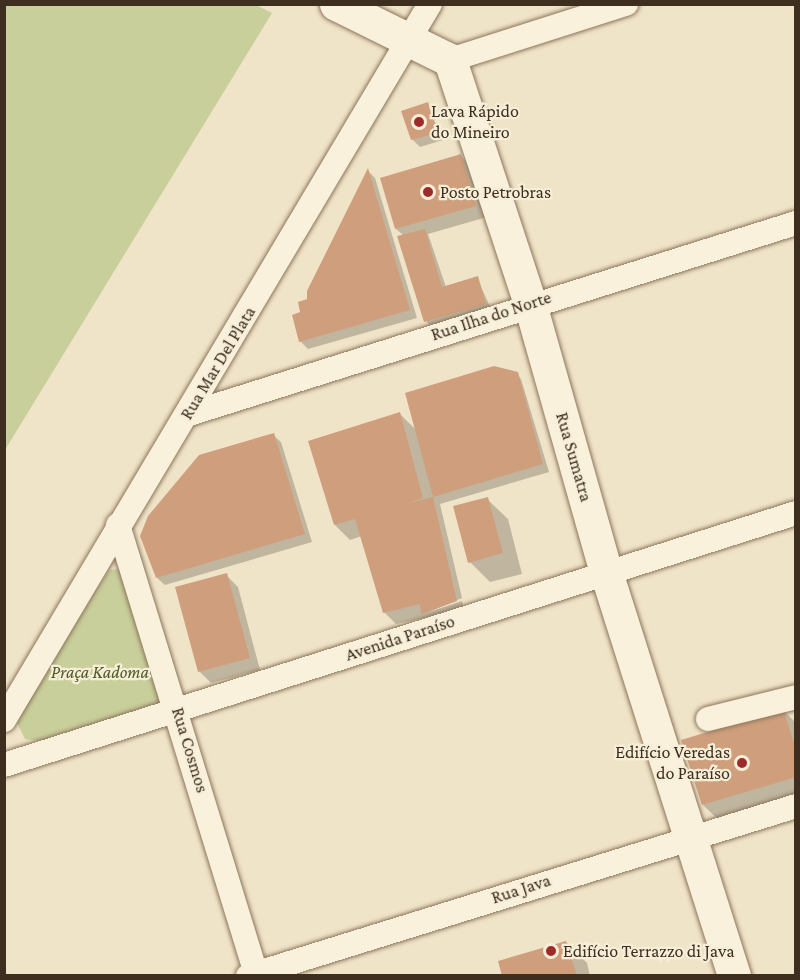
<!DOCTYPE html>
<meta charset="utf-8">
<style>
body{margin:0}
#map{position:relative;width:800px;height:980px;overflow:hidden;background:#f0e4c8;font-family:"Crimson Pro",serif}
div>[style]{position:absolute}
.green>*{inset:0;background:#c9cf9b}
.shadow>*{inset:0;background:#0003}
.building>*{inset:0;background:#cf9f7d}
.roads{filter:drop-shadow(0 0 2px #8d765c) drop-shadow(0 0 2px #8d765c)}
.street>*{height:24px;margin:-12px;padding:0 12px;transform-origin:12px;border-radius:12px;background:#faf1dc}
.secondary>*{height:33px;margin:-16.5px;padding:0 16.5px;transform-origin:16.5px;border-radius:16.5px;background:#faf1dc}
.dots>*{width:16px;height:16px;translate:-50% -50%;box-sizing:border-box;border:3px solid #f7eed8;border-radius:50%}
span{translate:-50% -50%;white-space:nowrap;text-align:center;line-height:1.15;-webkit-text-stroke:4.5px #f7eed8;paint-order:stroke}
.poi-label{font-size:18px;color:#3d2e20}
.left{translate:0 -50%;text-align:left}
.right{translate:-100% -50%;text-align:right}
.street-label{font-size:18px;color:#3d2e20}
.park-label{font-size:18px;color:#4d5a26;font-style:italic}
.frame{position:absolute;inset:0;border:6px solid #3d2e20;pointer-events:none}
</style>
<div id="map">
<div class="green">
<i style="clip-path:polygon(256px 5px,272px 13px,5px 450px,5px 5px)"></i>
<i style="clip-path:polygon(119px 569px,162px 702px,46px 742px,25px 739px,15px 719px,109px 570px)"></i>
</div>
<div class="shadow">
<i style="clip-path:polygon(427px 104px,443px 140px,420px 147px,412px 139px)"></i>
<i style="clip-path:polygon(461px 156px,472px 168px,487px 217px,428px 234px,446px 287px,477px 278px,492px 311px,433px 329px,426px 321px,404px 236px,396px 229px)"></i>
<i style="clip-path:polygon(368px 171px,375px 178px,417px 318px,308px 349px,300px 341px,302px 313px)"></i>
<i style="clip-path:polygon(513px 371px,521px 379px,549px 472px,440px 504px,462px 598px,429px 612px,462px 601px,464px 609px,396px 624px,384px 612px,362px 536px,350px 540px,335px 525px,400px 414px,417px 431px)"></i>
<i style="clip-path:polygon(273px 435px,281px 442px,312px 542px,165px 585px,157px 578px)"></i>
<i style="clip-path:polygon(487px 499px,508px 519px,522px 574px,490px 582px,470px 562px)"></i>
<i style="clip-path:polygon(226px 575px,238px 587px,260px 670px,211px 683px,199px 671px)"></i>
<i style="clip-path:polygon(783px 710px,796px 723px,796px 815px,733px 834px,703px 805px)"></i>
<i style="clip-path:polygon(566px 942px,587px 963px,590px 976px,504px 976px)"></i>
</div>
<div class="building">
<i style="clip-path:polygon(428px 102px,437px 133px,411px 140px,401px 111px)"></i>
<i style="clip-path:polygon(461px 154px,476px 206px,395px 229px,380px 178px)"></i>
<i style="clip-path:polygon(368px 168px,410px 310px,299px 342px,292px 315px,300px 312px,298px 302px,307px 299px,307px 291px)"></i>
<i style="clip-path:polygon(425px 229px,442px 287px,478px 276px,486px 304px,424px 322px,397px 236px)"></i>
<i style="clip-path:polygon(494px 366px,518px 372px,543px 464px,433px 497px,405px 393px)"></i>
<i style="clip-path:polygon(400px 412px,423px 498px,405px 504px,433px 497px,457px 601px,421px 614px,420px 604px,383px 613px,355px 519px,334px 525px,308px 441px)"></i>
<i style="clip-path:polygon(274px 433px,305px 534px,156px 578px,140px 536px,148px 516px,199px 455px)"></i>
<i style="clip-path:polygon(488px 497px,503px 553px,468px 563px,453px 506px)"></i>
<i style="clip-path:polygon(227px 573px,250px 658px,198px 672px,175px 587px)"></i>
<i style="clip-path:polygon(783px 709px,796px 749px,796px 777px,702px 805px,681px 740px)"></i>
<i style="clip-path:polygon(566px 941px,577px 976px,502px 976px,498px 961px)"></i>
</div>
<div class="roads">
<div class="street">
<i style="left:450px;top:60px;width:185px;rotate:-17.7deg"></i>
<i style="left:189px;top:414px;width:636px;rotate:-17.47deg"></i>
<i style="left:118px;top:525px;width:472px;rotate:72.9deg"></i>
<i style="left:708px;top:719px;width:91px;rotate:-14deg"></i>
<i style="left:4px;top:720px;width:833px;rotate:-59.25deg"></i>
<i style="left:4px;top:765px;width:831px;rotate:-17.65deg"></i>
<i style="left:248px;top:976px;width:574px;rotate:-17.23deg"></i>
</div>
<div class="secondary">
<i style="left:336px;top:4px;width:127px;rotate:26.2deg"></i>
<i style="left:450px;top:60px;width:257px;rotate:71.8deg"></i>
<i style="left:530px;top:304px;width:279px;rotate:74.2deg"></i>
<i style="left:606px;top:572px;width:424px;rotate:72.4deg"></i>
</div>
</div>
<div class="dots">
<i style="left:419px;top:122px;background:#9e2a2b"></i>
<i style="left:428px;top:192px;background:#9e2a2b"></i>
<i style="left:742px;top:763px;background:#9e2a2b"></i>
<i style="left:551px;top:951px;background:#9e2a2b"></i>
</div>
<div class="poi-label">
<span class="left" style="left:431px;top:122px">Lava Rápido<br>do Mineiro</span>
<span class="left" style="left:440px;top:192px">Posto Petrobras</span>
<span class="right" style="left:730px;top:763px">Edifício Veredas<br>do Paraíso</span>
<span class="left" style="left:563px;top:951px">Edifício Terrazzo di Java</span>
</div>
<div class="street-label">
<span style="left:491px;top:316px;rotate:-18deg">Rua Ilha do Norte</span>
<span style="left:218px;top:363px;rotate:-59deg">Rua Mar Del Plata</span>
<span style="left:574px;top:457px;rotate:74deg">Rua Sumatra</span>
<span style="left:400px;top:638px;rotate:-18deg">Avenida Paraíso</span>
<span style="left:190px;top:750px;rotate:73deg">Rua Cosmos</span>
<span style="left:521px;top:889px;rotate:-18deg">Rua Java</span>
</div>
<div class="park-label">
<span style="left:100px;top:672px">Praça Kadoma</span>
</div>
<div class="frame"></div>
</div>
